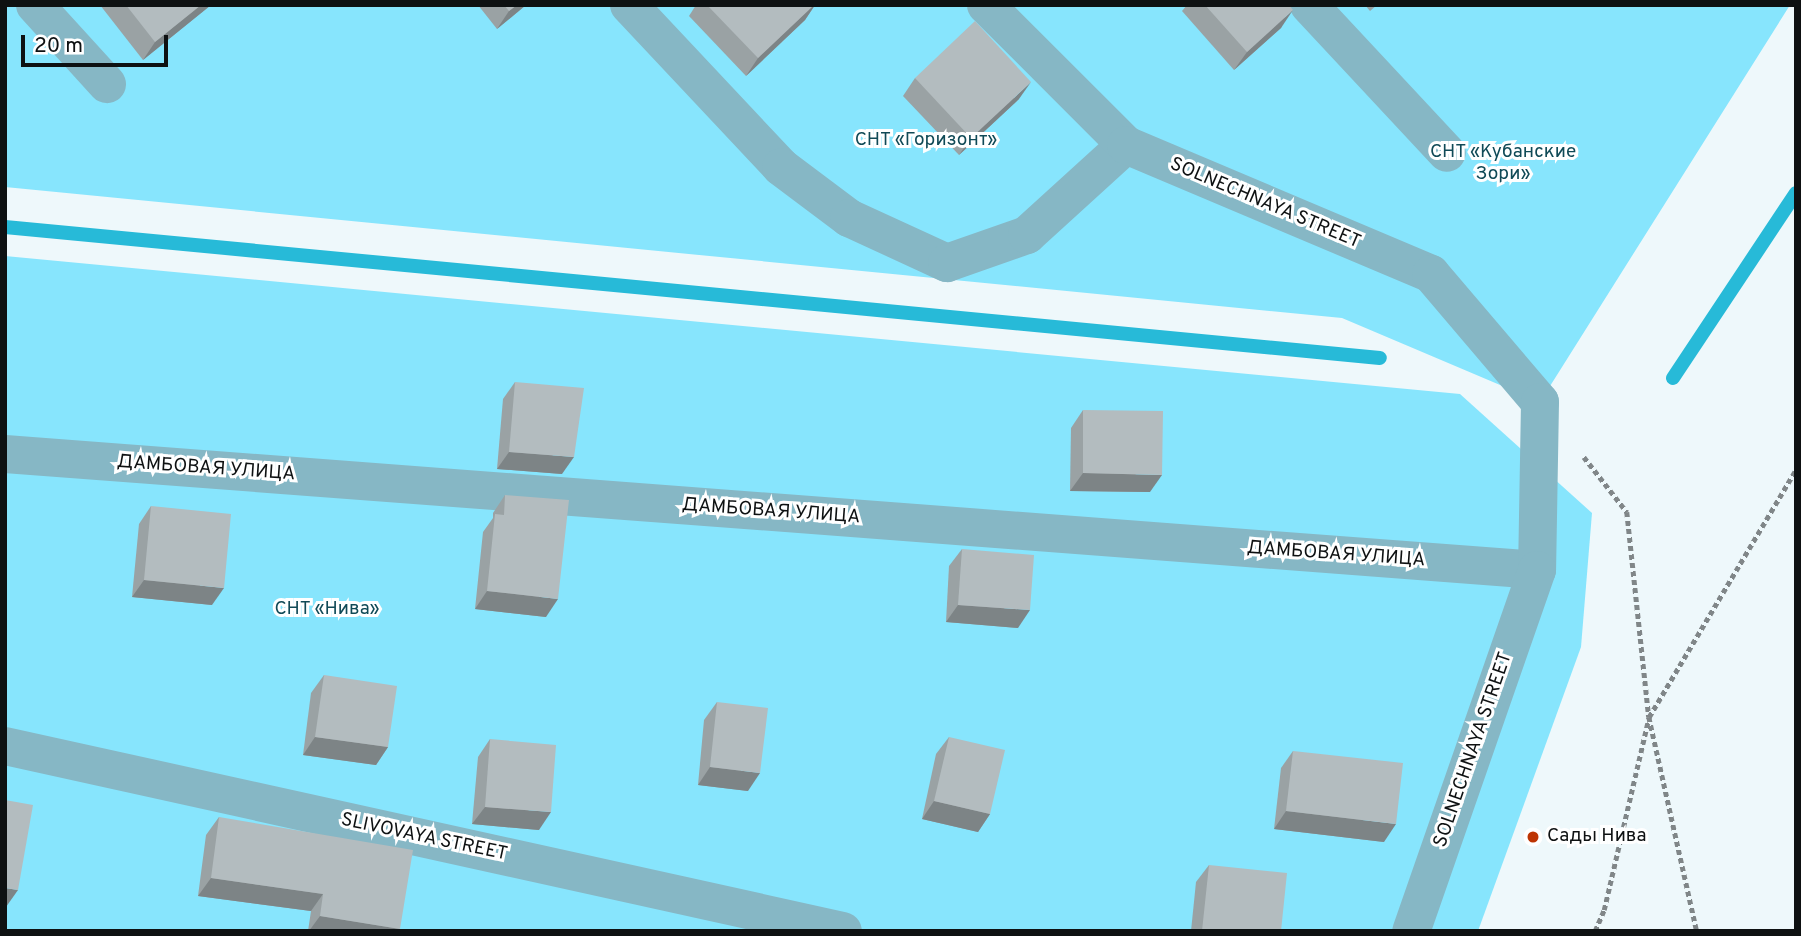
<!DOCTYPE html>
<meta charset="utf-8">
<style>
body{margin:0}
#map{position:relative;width:1801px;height:936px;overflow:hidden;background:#eef8fb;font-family:Overpass,sans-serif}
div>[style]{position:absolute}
.green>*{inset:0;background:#87e5fd}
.stream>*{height:14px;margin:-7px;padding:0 7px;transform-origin:7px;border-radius:7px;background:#27bad8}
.path>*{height:4.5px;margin-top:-2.25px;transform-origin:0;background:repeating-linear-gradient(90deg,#808688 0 5px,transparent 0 8.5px)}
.minor>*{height:38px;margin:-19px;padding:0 19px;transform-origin:19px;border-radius:19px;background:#86b7c5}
.tertiary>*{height:38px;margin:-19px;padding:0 19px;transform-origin:19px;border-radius:19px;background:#86b7c5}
.wall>*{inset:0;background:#9aa2a4}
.shaded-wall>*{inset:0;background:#7d8486}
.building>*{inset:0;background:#b3bcbf}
.dots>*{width:19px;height:19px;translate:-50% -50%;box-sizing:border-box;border:4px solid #fff;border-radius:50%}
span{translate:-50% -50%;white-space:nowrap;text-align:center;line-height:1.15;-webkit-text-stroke:6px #fff;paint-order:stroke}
.park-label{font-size:19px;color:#104a57}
.street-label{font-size:19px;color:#0e1112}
.poi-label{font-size:19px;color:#0e1112}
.left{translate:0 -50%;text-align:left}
.frame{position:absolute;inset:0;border:7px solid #0e1112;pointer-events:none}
.scale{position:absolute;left:21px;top:35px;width:147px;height:32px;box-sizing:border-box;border:4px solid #0e1112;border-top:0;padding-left:9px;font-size:21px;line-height:24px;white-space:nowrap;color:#0e1112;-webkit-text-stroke:5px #fff;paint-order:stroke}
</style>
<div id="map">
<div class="green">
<i style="clip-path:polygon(5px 5px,1790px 5px,1540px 402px,1342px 318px,5px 187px)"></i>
<i style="clip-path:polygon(5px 256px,1460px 394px,1592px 513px,1581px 647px,1478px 931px,5px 931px)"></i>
</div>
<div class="stream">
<i style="left:5px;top:227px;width:1381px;rotate:5.44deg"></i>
<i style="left:1673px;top:378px;width:222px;rotate:-56.4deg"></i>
</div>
<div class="path">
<i style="left:1584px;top:457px;width:70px;rotate:52deg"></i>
<i style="left:1627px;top:512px;width:206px;rotate:83.9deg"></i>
<i style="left:1649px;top:717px;width:219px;rotate:77.4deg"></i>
<i style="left:1595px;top:931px;width:23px;rotate:-67deg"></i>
<i style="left:1604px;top:910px;width:198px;rotate:-76.9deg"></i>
<i style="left:1649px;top:717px;width:288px;rotate:-59.3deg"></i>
</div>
<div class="minor">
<i style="left:35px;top:5px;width:107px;rotate:47.7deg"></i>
<i style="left:629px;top:5px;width:222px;rotate:46.8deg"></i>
<i style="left:781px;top:167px;width:85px;rotate:36.9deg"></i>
<i style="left:849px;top:218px;width:108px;rotate:24.7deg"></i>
<i style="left:947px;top:263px;width:85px;rotate:-19.3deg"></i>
<i style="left:1027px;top:235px;width:134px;rotate:-42.3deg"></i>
<i style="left:1309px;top:5px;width:202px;rotate:47deg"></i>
<i style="left:5px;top:454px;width:1536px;rotate:4.33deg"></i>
<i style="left:5px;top:746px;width:858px;rotate:12.45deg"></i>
</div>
<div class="tertiary">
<i style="left:986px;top:5px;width:198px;rotate:45deg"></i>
<i style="left:1126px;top:145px;width:331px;rotate:22.9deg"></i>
<i style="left:1431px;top:274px;width:168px;rotate:49.6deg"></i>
<i style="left:1540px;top:402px;width:168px;rotate:91deg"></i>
<i style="left:1537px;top:570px;width:382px;rotate:109.2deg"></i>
</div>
<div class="wall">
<i style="clip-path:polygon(100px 5px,211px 5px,143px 60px)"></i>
<i style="clip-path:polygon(478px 5px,526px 5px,497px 29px)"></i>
<i style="clip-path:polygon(696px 5px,815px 5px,805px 20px,746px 76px,689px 16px)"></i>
<i style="clip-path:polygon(1187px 5px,1289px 5px,1281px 28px,1234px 70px,1182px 11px)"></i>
<i style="clip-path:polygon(1365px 5px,1377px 5px,1370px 11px)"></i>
<i style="clip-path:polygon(915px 78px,1019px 99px,959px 155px,903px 96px)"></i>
<i style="clip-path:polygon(515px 382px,562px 474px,497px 469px,503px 399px)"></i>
<i style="clip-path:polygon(1083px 410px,1150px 492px,1070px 491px,1071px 428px)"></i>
<i style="clip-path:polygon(505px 495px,546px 617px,475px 609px,483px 532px,493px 518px,493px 513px)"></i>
<i style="clip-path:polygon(151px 506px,212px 605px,132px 597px,139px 524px)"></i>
<i style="clip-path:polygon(962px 549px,1018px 628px,946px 622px,949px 566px)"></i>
<i style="clip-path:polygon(324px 675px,388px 747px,376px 765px,303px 755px,311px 693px)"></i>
<i style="clip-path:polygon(717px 702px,748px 791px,698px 785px,704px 720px)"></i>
<i style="clip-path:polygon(949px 737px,990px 814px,978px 832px,922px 819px,936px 754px)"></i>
<i style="clip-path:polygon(490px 739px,539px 830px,472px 824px,478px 757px)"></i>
<i style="clip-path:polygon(1293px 751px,1384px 842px,1274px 829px,1281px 768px)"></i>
<i style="clip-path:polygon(219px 817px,400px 929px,398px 931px,308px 931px,311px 911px,198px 896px,206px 835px)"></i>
<i style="clip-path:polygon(1209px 865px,1281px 931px,1191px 931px,1196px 882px)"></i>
</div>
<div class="shaded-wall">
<i style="clip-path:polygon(201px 5px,211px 5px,143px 60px,155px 42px)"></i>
<i style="clip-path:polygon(517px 5px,526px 5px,497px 29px,509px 11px)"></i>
<i style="clip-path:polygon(814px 5px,815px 5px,805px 20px,746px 76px,758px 58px)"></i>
<i style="clip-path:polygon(1293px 10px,1281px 28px,1234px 70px,1247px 52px)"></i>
<i style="clip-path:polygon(1031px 82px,1019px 99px,959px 155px,971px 138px)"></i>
<i style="clip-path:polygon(509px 452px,574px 457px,562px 474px,497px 469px)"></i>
<i style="clip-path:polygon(1083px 473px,1162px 475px,1150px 492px,1070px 491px)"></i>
<i style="clip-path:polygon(144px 580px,224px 588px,212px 605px,132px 597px)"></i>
<i style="clip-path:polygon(487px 591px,558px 599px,546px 617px,475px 609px)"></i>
<i style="clip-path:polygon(958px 605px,1030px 610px,1018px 628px,946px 622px)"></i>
<i style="clip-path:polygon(315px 737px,388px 747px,376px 765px,303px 755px)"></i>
<i style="clip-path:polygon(710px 767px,760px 773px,748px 791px,698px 785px)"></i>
<i style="clip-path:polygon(934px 801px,990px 814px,978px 832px,922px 819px)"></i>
<i style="clip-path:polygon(485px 807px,551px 812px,539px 830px,472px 824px)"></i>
<i style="clip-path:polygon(1286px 811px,1396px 824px,1384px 842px,1274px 829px)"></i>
<i style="clip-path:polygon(211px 878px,323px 894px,311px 911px,198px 896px)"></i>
<i style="clip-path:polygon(5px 888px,18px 890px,6px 907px,5px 907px)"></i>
<i style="clip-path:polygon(320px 916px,400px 929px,398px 931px,309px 931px)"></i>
</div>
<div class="building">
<i style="clip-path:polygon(126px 5px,201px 5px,155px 42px)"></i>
<i style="clip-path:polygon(504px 5px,517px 5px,509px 11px)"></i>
<i style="clip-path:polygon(707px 5px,814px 5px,758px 58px)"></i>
<i style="clip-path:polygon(1205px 5px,1289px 5px,1293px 10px,1247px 52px)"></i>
<i style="clip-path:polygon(975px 21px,1031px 82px,971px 138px,915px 78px)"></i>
<i style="clip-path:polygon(515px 382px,584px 388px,574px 457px,509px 452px)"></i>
<i style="clip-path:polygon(1083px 410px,1163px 411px,1162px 475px,1083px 473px)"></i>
<i style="clip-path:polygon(505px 495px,569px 500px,558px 599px,487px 591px,495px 514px,504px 515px)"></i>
<i style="clip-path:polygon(151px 506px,231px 514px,224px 588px,144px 580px)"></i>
<i style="clip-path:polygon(962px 549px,1034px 555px,1030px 610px,958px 605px)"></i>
<i style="clip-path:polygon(324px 675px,397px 686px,388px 747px,315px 737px)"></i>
<i style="clip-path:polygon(717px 702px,768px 708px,760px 773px,710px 767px)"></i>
<i style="clip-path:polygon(949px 737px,1005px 750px,990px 814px,934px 801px)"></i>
<i style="clip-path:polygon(490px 739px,556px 745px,551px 812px,485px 807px)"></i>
<i style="clip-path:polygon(1293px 751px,1403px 763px,1396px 824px,1286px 811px)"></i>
<i style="clip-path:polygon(5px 800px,33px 805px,18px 890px,5px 888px)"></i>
<i style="clip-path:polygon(219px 817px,413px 850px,400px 929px,320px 916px,323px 894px,211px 878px)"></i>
<i style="clip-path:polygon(1209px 865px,1287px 873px,1281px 931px,1202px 931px)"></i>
</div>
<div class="dots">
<i style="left:1533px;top:837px;background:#bd3403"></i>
</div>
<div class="park-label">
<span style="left:926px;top:141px">СНТ «Горизонт»</span>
<span style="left:1503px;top:164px">СНТ «Кубанские<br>Зори»</span>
<span style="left:327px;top:610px">СНТ «Нива»</span>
</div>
<div class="street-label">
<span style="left:1265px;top:204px;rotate:23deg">SOLNECHNAYA STREET</span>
<span style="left:206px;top:469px;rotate:4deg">ДАМБОВАЯ УЛИЦА</span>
<span style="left:771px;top:512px;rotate:4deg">ДАМБОВАЯ УЛИЦА</span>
<span style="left:1336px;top:555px;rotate:4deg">ДАМБОВАЯ УЛИЦА</span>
<span style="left:1474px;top:750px;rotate:-71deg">SOLNECHNAYA STREET</span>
<span style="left:424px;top:838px;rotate:12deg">SLIVOVAYA STREET</span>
</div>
<div class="poi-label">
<span class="left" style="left:1547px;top:837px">Сады Нива</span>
</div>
<div class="frame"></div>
<div class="scale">20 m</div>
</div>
